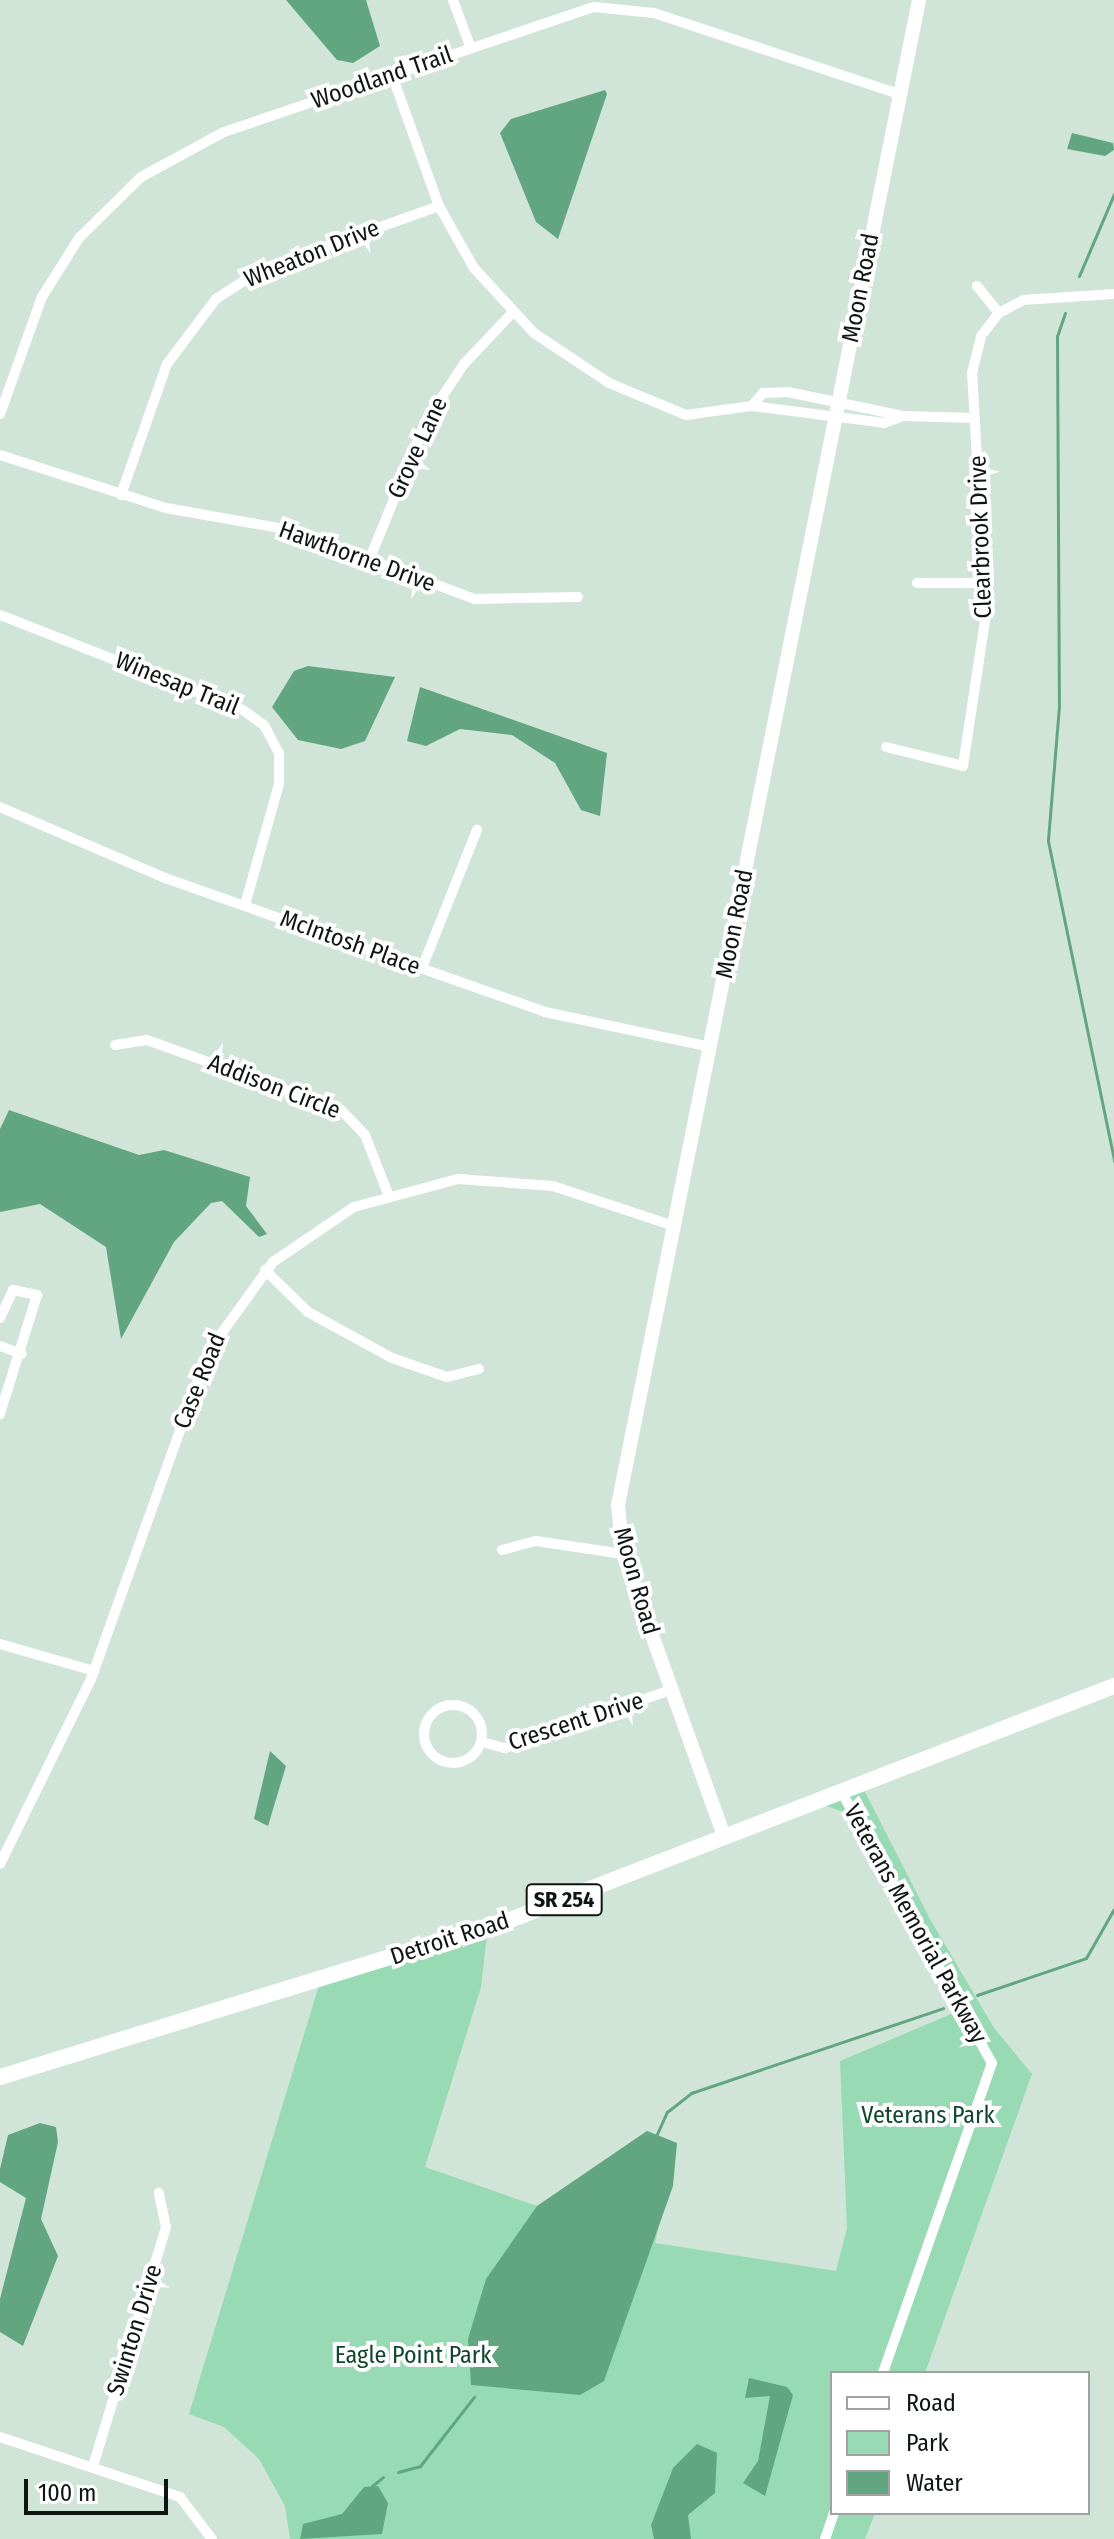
<!DOCTYPE html>
<style>
body{margin:0}
#map{position:relative;width:1114px;height:2539px;overflow:hidden;background:#d0e4d8;font-family:"Fira Sans Condensed",sans-serif}
div>[style]{position:absolute}
.green>*{inset:0;background:#98dab4}
.water>*{inset:0;background:#61a680}
.stream>*{height:3px;margin:-1.5px;padding:0 1.5px;transform-origin:1.5px;border-radius:1.5px;background:#61a680}
.street>*{height:10px;margin:-5px;padding:0 5px;transform-origin:5px;border-radius:5px;background:#fff}
.street>.ring{margin:-5px;padding:0;box-sizing:content-box;background:none;border:10px solid #fff;border-radius:50%}
.secondary>*{height:14px;margin:-7px;padding:0 7px;transform-origin:7px;border-radius:7px;background:#fff}
.primary>*{height:16px;margin:-8px;padding:0 8px;transform-origin:8px;border-radius:8px;background:#fff}
span{translate:-50% -50%;white-space:nowrap;text-align:center;line-height:1.15;-webkit-text-stroke:8px #fff;paint-order:stroke}
.shield-label span{padding:2px 6px;background:#fff;border:2px solid;border-radius:6px;-webkit-text-stroke-width:0}
.shield-label{font-size:22px;color:#0f1612;font-weight:700}
.street-label{font-size:24px;color:#0f1612}
.park-label{font-size:24px;color:#0f462d}
.legend{position:absolute;left:830px;top:2371px;width:260px;height:144px;box-sizing:border-box;background:#fff;border:2px solid #9fa2a0;margin:0;padding:10px 14px;list-style:none;font-size:24px;color:#0f1612}
.legend li{display:flex;align-items:center;gap:16px;height:40px}
.legend b{width:40px;border:2px solid #9fa2a0}
.scale{position:absolute;left:24px;top:2479px;width:144px;height:36px;box-sizing:border-box;border:4px solid #0f1612;border-top:0;padding-left:10px;font-size:24px;line-height:28px;white-space:nowrap;color:#0f1612;-webkit-text-stroke:6px #fff;paint-order:stroke}
</style>
<div id="map">
<div class="green">
<i style="clip-path:polygon(863px 1788px,930px 1919px,994px 2028px,1032px 2074px,925px 2373px,832px 2373px,832px 2513px,875px 2513px,865px 2539px,290px 2539px,285px 2506px,259px 2459px,224px 2427px,189px 2414px,319px 1985px,487px 1935px,481px 1987px,425px 2167px,537px 2206px,647px 2131px,677px 2143px,655px 2243px,836px 2271px,847px 2228px,840px 2061px,956px 2012px,844px 1812px,823px 1805px)"></i>
</div>
<div class="water">
<i style="clip-path:polygon(286px 0,366px 0,380px 46px,353px 63px,337px 60px)"></i>
<i style="clip-path:polygon(605px 90px,607px 94px,558px 239px,536px 222px,500px 133px,511px 119px)"></i>
<i style="clip-path:polygon(1072px 133px,1113px 143px,1114px 150px,1105px 156px,1067px 149px)"></i>
<i style="clip-path:polygon(308px 666px,395px 677px,365px 741px,341px 749px,298px 740px,272px 707px,294px 671px)"></i>
<i style="clip-path:polygon(420px 687px,607px 753px,600px 816px,581px 810px,555px 763px,512px 735px,460px 729px,426px 746px,407px 741px)"></i>
<i style="clip-path:polygon(9px 1110px,139px 1155px,164px 1150px,250px 1177px,246px 1206px,267px 1234px,259px 1237px,222px 1201px,211px 1203px,174px 1242px,121px 1339px,106px 1247px,40px 1204px,0 1212px,0 1129px)"></i>
<i style="clip-path:polygon(270px 1751px,286px 1766px,268px 1826px,254px 1819px)"></i>
<i style="clip-path:polygon(40px 2123px,56px 2127px,58px 2142px,41px 2219px,58px 2256px,23px 2346px,0 2332px,0 2299px,26px 2198px,0 2182px,0 2169px,8px 2135px)"></i>
<i style="clip-path:polygon(647px 2131px,677px 2143px,673px 2186px,604px 2381px,580px 2395px,471px 2385px,468px 2339px,486px 2279px,537px 2206px)"></i>
<i style="clip-path:polygon(749px 2378px,787px 2387px,793px 2395px,765px 2496px,743px 2483px,758px 2461px,770px 2396px,745px 2398px)"></i>
<i style="clip-path:polygon(697px 2444px,717px 2453px,715px 2493px,688px 2515px,691px 2539px,654px 2539px,651px 2525px,673px 2468px)"></i>
<i style="clip-path:polygon(378px 2486px,388px 2503px,382px 2534px,300px 2539px,303px 2524px,342px 2514px,364px 2487px)"></i>
</div>
<div class="stream">
<i style="left:1079px;top:276px;width:89px;rotate:-66.9deg"></i>
<i style="left:1065px;top:313px;width:24px;rotate:109deg"></i>
<i style="left:1057px;top:336px;width:370px;rotate:89.7deg"></i>
<i style="left:1059px;top:706px;width:135px;rotate:94.7deg"></i>
<i style="left:1048px;top:841px;width:327px;rotate:78.3deg"></i>
<i style="left:977px;top:1995px;width:115px;rotate:-18.7deg"></i>
<i style="left:1086px;top:1958px;width:56px;rotate:-60.3deg"></i>
<i style="left:657px;top:2134px;width:24px;rotate:-66deg"></i>
<i style="left:667px;top:2112px;width:31px;rotate:-38deg"></i>
<i style="left:691px;top:2093px;width:266px;rotate:-18.6deg"></i>
<i style="left:398px;top:2472px;width:23px;rotate:-15deg"></i>
<i style="left:420px;top:2466px;width:88px;rotate:-52deg"></i>
<i style="left:372px;top:2486px;width:14px;rotate:-39deg"></i>
</div>
<div class="street">
<i style="left:453px;top:0;width:49px;rotate:69.7deg"></i>
<i style="left:392px;top:75px;width:139px;rotate:70.3deg"></i>
<i style="left:439px;top:206px;width:71px;rotate:60.6deg"></i>
<i style="left:474px;top:268px;width:88px;rotate:47.3deg"></i>
<i style="left:534px;top:333px;width:90px;rotate:33.7deg"></i>
<i style="left:609px;top:383px;width:83px;rotate:22.6deg"></i>
<i style="left:686px;top:415px;width:67px;rotate:-7.8deg"></i>
<i style="left:752px;top:406px;width:133px;rotate:7.3deg"></i>
<i style="left:884px;top:423px;width:20px;rotate:-20deg"></i>
<i style="left:903px;top:416px;width:72px;rotate:1.6deg"></i>
<i style="left:977px;top:286px;width:35px;rotate:51deg"></i>
<i style="left:752px;top:406px;width:17px;rotate:-50deg"></i>
<i style="left:763px;top:393px;width:25px;rotate:-2deg"></i>
<i style="left:788px;top:392px;width:117px;rotate:11.8deg"></i>
<i style="left:0;top:414px;width:124px;rotate:-70.3deg"></i>
<i style="left:42px;top:297px;width:70px;rotate:-57.9deg"></i>
<i style="left:79px;top:238px;width:87px;rotate:-44.5deg"></i>
<i style="left:141px;top:177px;width:94px;rotate:-28.5deg"></i>
<i style="left:224px;top:132px;width:391px;rotate:-18.7deg"></i>
<i style="left:594px;top:7px;width:60px;rotate:5.7deg"></i>
<i style="left:654px;top:13px;width:258px;rotate:18.3deg"></i>
<i style="left:0;top:455px;width:174px;rotate:17.7deg"></i>
<i style="left:166px;top:508px;width:127px;rotate:10deg"></i>
<i style="left:291px;top:530px;width:197px;rotate:20.6deg"></i>
<i style="left:475px;top:599px;width:103px;rotate:-1.1deg"></i>
<i style="left:121px;top:495px;width:139px;rotate:-70.7deg"></i>
<i style="left:167px;top:364px;width:81px;rotate:-53deg"></i>
<i style="left:216px;top:299px;width:55px;rotate:-33.1deg"></i>
<i style="left:262px;top:269px;width:188px;rotate:-19.6deg"></i>
<i style="left:370px;top:558px;width:148px;rotate:-67.8deg"></i>
<i style="left:426px;top:421px;width:69px;rotate:-56.3deg"></i>
<i style="left:464px;top:364px;width:71px;rotate:-46.7deg"></i>
<i style="left:917px;top:583px;width:68px"></i>
<i style="left:0;top:615px;width:261px;rotate:21.4deg"></i>
<i style="left:243px;top:710px;width:26px;rotate:36deg"></i>
<i style="left:264px;top:725px;width:32px;rotate:62deg"></i>
<i style="left:279px;top:753px;width:31px;rotate:90deg"></i>
<i style="left:279px;top:784px;width:126px;rotate:105.7deg"></i>
<i style="left:886px;top:747px;width:79px;rotate:13.9deg"></i>
<i style="left:963px;top:766px;width:154px;rotate:-81.4deg"></i>
<i style="left:986px;top:614px;width:241px;rotate:-93.3deg"></i>
<i style="left:972px;top:373px;width:38px;rotate:-76deg"></i>
<i style="left:981px;top:336px;width:29px;rotate:-52deg"></i>
<i style="left:999px;top:313px;width:27px;rotate:-28deg"></i>
<i style="left:1023px;top:300px;width:91px;rotate:-3.8deg"></i>
<i style="left:0;top:807px;width:180px;rotate:23.3deg"></i>
<i style="left:165px;top:878px;width:403px;rotate:19.4deg"></i>
<i style="left:545px;top:1012px;width:170px;rotate:11.9deg"></i>
<i style="left:422px;top:968px;width:149px;rotate:-68.3deg"></i>
<i style="left:115px;top:1045px;width:32px;rotate:-9deg"></i>
<i style="left:147px;top:1040px;width:206px;rotate:19.8deg"></i>
<i style="left:341px;top:1110px;width:35px;rotate:46deg"></i>
<i style="left:365px;top:1135px;width:63px;rotate:68.7deg"></i>
<i style="left:265px;top:1270px;width:60px;rotate:44.3deg"></i>
<i style="left:308px;top:1312px;width:96px;rotate:28.7deg"></i>
<i style="left:392px;top:1358px;width:58px;rotate:19.1deg"></i>
<i style="left:447px;top:1377px;width:33px;rotate:-14deg"></i>
<i style="left:0;top:1318px;width:31px;rotate:-65deg"></i>
<i style="left:13px;top:1290px;width:25px;rotate:12deg"></i>
<i style="left:37px;top:1295px;width:125px;rotate:107.3deg"></i>
<i style="left:0;top:1346px;width:23px;rotate:20deg"></i>
<i style="left:502px;top:1550px;width:35px;rotate:-15deg"></i>
<i style="left:536px;top:1541px;width:88px;rotate:8.5deg"></i>
<i style="left:0;top:1644px;width:98px;rotate:16deg"></i>
<i class="ring" style="left:424px;top:1705px;width:48px;height:48px"></i>
<i style="left:482px;top:1742px;width:24px;rotate:15deg"></i>
<i style="left:505px;top:1748px;width:176px;rotate:-19.3deg"></i>
<i style="left:841px;top:1791px;width:311px;rotate:61deg"></i>
<i style="left:992px;top:2063px;width:329px;rotate:109.4deg"></i>
<i style="left:0;top:1864px;width:206px;rotate:-63.8deg"></i>
<i style="left:91px;top:1679px;width:347px;rotate:-70.3deg"></i>
<i style="left:208px;top:1352px;width:111px;rotate:-54.2deg"></i>
<i style="left:273px;top:1262px;width:98px;rotate:-34.2deg"></i>
<i style="left:354px;top:1207px;width:108px;rotate:-15.1deg"></i>
<i style="left:458px;top:1179px;width:95px;rotate:4.2deg"></i>
<i style="left:553px;top:1186px;width:127px;rotate:18.3deg"></i>
<i style="left:0;top:2437px;width:190px;rotate:18.4deg"></i>
<i style="left:180px;top:2497px;width:53px;rotate:52.7deg"></i>
<i style="left:93px;top:2466px;width:250px;rotate:-73deg"></i>
<i style="left:166px;top:2227px;width:35px;rotate:-102deg"></i>
<i style="left:825px;top:2539px;width:28px;rotate:-71deg"></i>
</div>
<div class="secondary">
<i style="left:724px;top:1836px;width:300px;rotate:-109.7deg"></i>
<i style="left:623px;top:1554px;width:49px;rotate:-95.8deg"></i>
<i style="left:618px;top:1505px;width:1535px;rotate:-78.69deg"></i>
</div>
<div class="primary">
<i style="left:0;top:2077px;width:534px;rotate:-17.11deg"></i>
<i style="left:510px;top:1920px;width:648px;rotate:-21.18deg"></i>
</div>
<div class="shield-label">
<span style="left:564px;top:1900px">SR 254</span>
</div>
<div class="street-label">
<span style="left:382px;top:78px;rotate:-19deg">Woodland Trail</span>
<span style="left:312px;top:254px;rotate:-22deg">Wheaton Drive</span>
<span style="left:861px;top:288px;rotate:-79deg">Moon Road</span>
<span style="left:418px;top:448px;rotate:-65deg">Grove Lane</span>
<span style="left:981px;top:537px;rotate:-92deg">Clearbrook Drive</span>
<span style="left:357px;top:557px;rotate:20deg">Hawthorne Drive</span>
<span style="left:177px;top:684px;rotate:22deg">Winesap Trail</span>
<span style="left:735px;top:924px;rotate:-79deg">Moon Road</span>
<span style="left:350px;top:943px;rotate:20deg">McIntosh Place</span>
<span style="left:274px;top:1087px;rotate:21deg">Addison Circle</span>
<span style="left:200px;top:1381px;rotate:-68deg">Case Road</span>
<span style="left:636px;top:1581px;rotate:74deg">Moon Road</span>
<span style="left:576px;top:1722px;rotate:-18deg">Crescent Drive</span>
<span style="left:915px;top:1924px;rotate:61deg">Veterans Memorial Parkway</span>
<span style="left:450px;top:1939px;rotate:-18deg">Detroit Road</span>
<span style="left:135px;top:2330px;rotate:-73deg">Swinton Drive</span>
</div>
<div class="park-label">
<span style="left:928px;top:2116px">Veterans Park</span>
<span style="left:413px;top:2356px">Eagle Point Park</span>
</div>
<ul class="legend">
<li><b style="height:10px;background:#fff"></b>Road</li>
<li><b style="height:22px;background:#98dab4"></b>Park</li>
<li><b style="height:22px;background:#61a680"></b>Water</li>
</ul>
<div class="scale">100 m</div>
</div>
